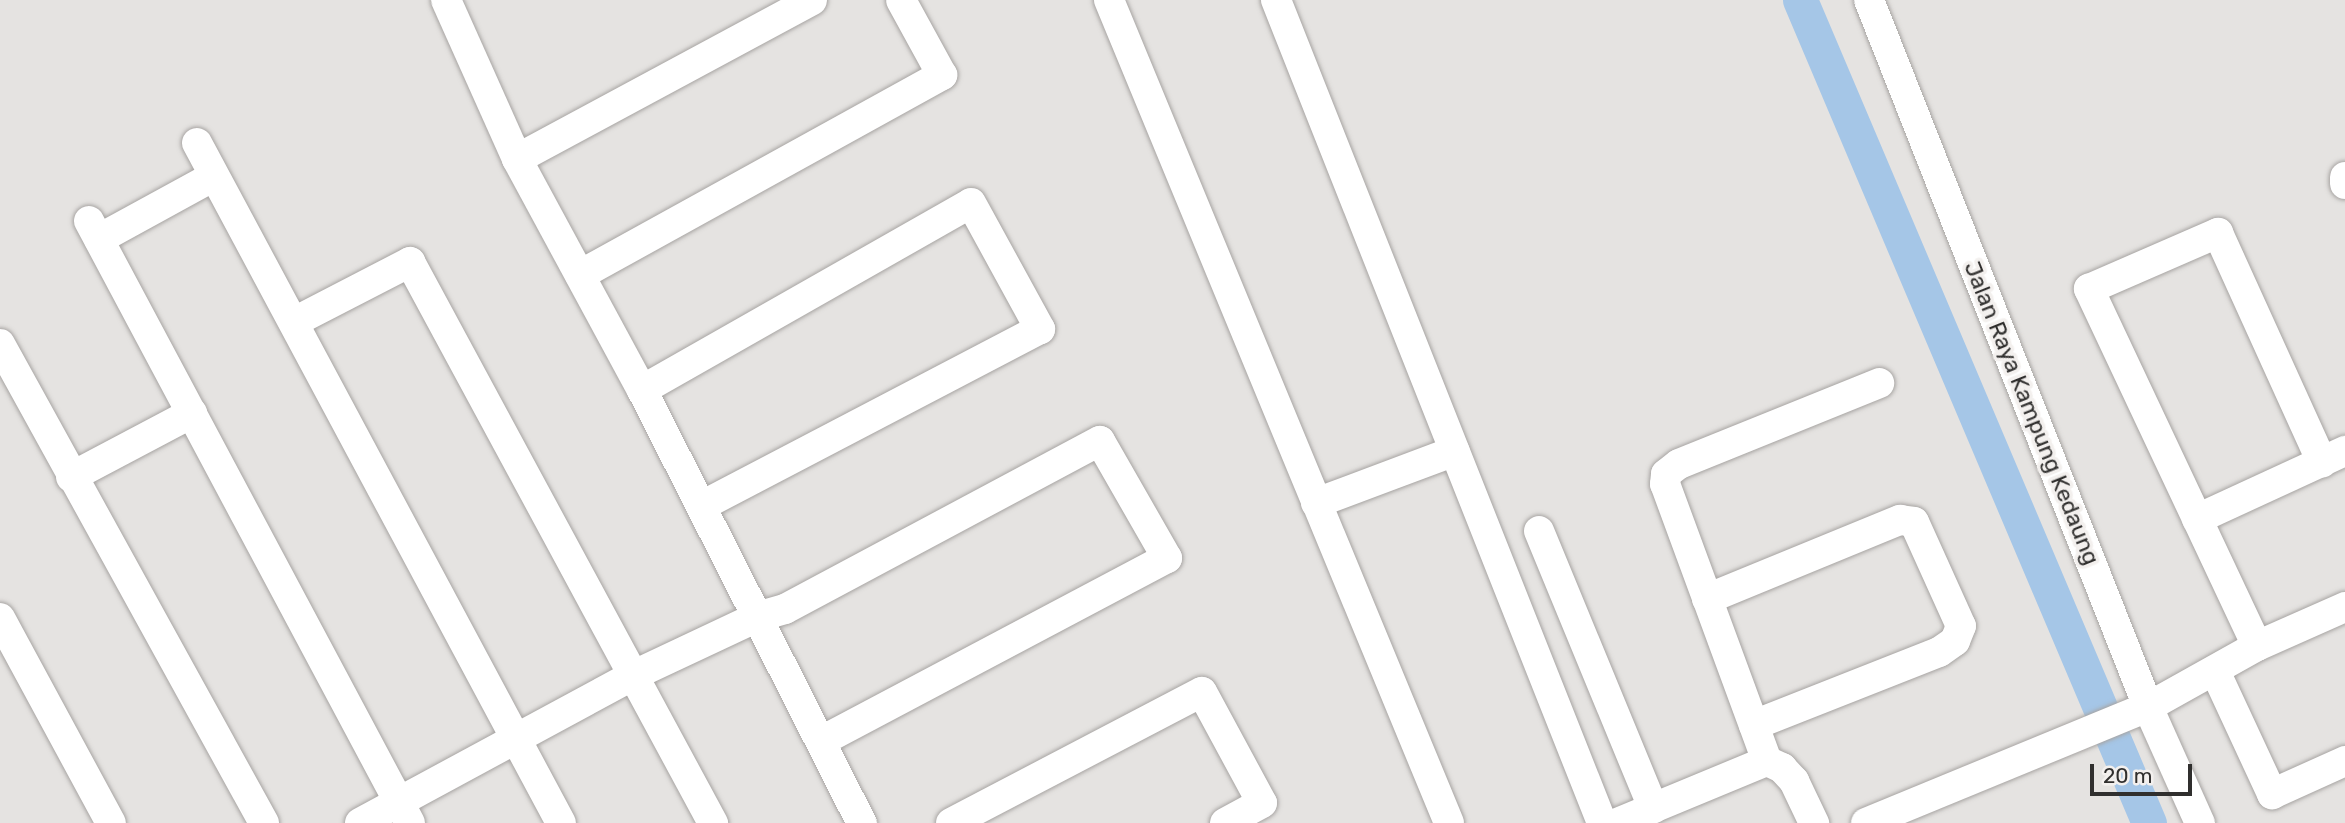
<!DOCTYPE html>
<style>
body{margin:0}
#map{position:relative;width:2345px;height:823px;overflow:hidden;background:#e5e3e1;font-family:Rubik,sans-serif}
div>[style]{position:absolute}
.canal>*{height:35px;margin:-17.5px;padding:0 17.5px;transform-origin:17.5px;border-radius:17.5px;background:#a5c6e7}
.roads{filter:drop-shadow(0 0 2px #a7a4a2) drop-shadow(0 0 2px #a7a4a2)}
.minor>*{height:30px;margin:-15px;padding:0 15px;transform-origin:15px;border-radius:15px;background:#fff}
span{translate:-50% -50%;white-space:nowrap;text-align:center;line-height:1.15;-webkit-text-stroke:7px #f3f0ee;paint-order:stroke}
.street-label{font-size:23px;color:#302f2e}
.scale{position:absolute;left:2090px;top:764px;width:102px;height:32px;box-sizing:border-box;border:4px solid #302f2e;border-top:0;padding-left:9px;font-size:21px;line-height:24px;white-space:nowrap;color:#302f2e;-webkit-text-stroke:5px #f3f0ee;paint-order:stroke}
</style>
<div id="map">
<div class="canal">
<i style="left:1800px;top:0;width:894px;rotate:67.02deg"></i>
</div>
<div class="roads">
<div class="minor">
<i style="left:446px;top:0;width:174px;rotate:65.9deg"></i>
<i style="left:517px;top:159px;width:263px;rotate:61.6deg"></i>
<i style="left:642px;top:390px;width:486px;rotate:63.1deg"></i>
<i style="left:1109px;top:0;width:890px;rotate:67.55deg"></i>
<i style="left:1276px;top:0;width:885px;rotate:68.39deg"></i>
<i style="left:1869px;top:0;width:760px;rotate:68.46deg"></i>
<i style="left:2148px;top:707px;width:127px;rotate:65.9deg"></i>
<i style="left:197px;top:143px;width:771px;rotate:61.84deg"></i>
<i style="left:517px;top:159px;width:335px;rotate:-28.3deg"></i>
<i style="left:2345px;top:177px;width:7px;rotate:90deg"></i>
<i style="left:89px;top:221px;width:682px;rotate:61.93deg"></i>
<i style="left:99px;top:239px;width:131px;rotate:-28.7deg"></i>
<i style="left:580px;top:275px;width:414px;rotate:-28.9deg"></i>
<i style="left:942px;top:75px;width:85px;rotate:-118.7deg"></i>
<i style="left:294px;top:322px;width:131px;rotate:-27.3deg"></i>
<i style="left:410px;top:262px;width:638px;rotate:61.63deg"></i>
<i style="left:0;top:344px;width:547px;rotate:61.14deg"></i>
<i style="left:642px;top:390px;width:378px;rotate:-29.6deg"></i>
<i style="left:971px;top:203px;width:144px;rotate:61.3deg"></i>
<i style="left:1040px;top:329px;width:382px;rotate:152.4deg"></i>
<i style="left:71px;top:477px;width:137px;rotate:-27.9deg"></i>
<i style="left:1316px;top:503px;width:148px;rotate:-20.5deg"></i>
<i style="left:2197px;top:519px;width:163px;rotate:-24.7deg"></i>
<i style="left:1539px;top:531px;width:300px;rotate:67.6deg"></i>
<i style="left:1707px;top:599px;width:209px;rotate:-22.3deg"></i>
<i style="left:1900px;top:520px;width:14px;rotate:8deg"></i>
<i style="left:1914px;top:522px;width:114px;rotate:65.7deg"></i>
<i style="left:1961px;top:626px;width:16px;rotate:112deg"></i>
<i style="left:1955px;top:641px;width:19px;rotate:145deg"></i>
<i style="left:1939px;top:652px;width:199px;rotate:158.5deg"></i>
<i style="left:0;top:618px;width:233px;rotate:61.6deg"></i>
<i style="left:2257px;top:646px;width:395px;rotate:-115.2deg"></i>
<i style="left:2089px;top:289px;width:141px;rotate:-23.5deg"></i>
<i style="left:2218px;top:233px;width:252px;rotate:65.6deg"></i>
<i style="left:2215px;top:671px;width:136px;rotate:65.1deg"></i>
<i style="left:2272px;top:794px;width:80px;rotate:-24.3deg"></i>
<i style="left:1767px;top:761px;width:295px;rotate:-110.2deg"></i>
<i style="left:1665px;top:484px;width:10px;rotate:-84deg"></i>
<i style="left:1666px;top:474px;width:16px;rotate:-38deg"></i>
<i style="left:1679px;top:464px;width:216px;rotate:-22deg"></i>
<i style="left:360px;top:823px;width:311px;rotate:-28.4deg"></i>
<i style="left:634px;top:675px;width:136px;rotate:-25.2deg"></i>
<i style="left:757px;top:617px;width:29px;rotate:-16deg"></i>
<i style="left:785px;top:609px;width:357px;rotate:-28.1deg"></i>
<i style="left:1100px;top:441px;width:135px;rotate:60.2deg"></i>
<i style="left:1167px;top:558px;width:391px;rotate:152.1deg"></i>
<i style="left:951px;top:823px;width:283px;rotate:-27.6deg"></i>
<i style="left:1202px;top:692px;width:126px;rotate:61.6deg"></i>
<i style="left:1262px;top:803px;width:42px;rotate:151.6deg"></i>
<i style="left:1617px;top:823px;width:162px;rotate:-22.5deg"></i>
<i style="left:1767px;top:761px;width:17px;rotate:25deg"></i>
<i style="left:1782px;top:768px;width:18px;rotate:47deg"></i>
<i style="left:1794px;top:781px;width:47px;rotate:64.5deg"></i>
<i style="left:1866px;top:823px;width:305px;rotate:-22.4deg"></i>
<i style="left:2148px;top:707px;width:125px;rotate:-29.2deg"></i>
<i style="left:2257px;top:646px;width:96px;rotate:-23.9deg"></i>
</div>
</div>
<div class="street-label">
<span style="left:2032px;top:413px;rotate:68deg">Jalan Raya Kampung Kedaung</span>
</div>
<div class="scale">20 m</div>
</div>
